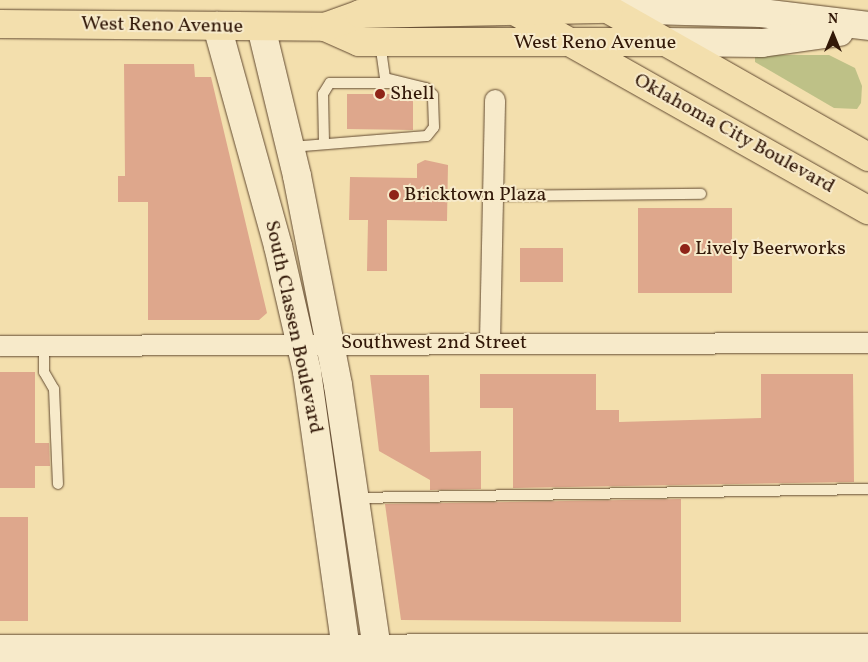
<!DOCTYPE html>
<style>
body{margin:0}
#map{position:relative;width:868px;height:662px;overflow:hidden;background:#f3dfad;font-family:Vollkorn,serif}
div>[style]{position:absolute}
.green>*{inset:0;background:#bec187}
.building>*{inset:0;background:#dea78c}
.roads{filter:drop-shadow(0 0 1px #624a31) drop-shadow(0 0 1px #624a31)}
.lane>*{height:10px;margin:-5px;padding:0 5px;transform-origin:5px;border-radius:5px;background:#f7eaca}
.street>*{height:20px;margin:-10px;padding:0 10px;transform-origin:10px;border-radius:10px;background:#f7eaca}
.secondary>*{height:28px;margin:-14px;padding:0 14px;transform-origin:14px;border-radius:14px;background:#f7eaca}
.primary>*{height:28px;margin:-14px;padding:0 14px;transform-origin:14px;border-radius:14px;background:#f3dfad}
.dots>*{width:14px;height:14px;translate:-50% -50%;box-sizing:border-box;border:2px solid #f7eaca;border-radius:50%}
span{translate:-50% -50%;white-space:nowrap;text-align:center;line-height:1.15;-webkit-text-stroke:4px #f7eaca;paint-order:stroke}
.street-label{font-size:20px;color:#321808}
.poi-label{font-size:20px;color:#321808}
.left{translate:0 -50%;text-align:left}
.north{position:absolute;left:808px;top:10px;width:50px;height:50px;-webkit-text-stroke:4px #f7eaca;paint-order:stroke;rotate:0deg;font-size:14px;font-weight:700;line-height:20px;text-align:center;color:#321808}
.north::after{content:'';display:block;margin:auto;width:18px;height:22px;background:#321808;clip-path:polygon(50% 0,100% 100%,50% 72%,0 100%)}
</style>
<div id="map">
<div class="green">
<i style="clip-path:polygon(755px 55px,829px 55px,855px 68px,862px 86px,861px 103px,857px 109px,834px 108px,755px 62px)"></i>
</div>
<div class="building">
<i style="clip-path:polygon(124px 64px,194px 64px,195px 77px,211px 77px,267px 313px,259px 320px,148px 320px,148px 202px,118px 202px,118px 176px,125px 176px)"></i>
<i style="clip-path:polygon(347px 94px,413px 94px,413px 130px,347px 129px)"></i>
<i style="clip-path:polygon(425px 160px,448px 165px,447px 221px,387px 220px,387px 271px,367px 271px,368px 220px,349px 220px,350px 177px,417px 178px,417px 164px)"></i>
<i style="clip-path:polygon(638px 208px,732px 208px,732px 293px,638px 293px)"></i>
<i style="clip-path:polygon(520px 248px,563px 248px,563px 282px,520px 282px)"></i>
<i style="clip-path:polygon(0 372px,35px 372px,35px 443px,49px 443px,50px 466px,35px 466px,35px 488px,0 488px)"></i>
<i style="clip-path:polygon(480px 374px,596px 374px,596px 410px,619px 410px,619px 422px,761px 418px,761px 374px,853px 374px,854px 482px,513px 488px,513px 408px,480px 408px)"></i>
<i style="clip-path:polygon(370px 375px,429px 375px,430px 452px,481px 451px,481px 489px,430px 490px,430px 480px,379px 451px)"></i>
<i style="clip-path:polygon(681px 499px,681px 622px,401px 620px,385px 504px)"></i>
<i style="clip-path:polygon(0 517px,28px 517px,28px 621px,0 621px)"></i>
</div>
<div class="roads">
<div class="lane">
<i style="left:324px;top:142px;width:48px;rotate:-91.2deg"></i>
<i style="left:323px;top:94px;width:13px;rotate:-58deg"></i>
<i style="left:330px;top:83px;width:63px"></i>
<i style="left:291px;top:147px;width:136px;rotate:-4.6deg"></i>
<i style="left:427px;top:136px;width:11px;rotate:-52deg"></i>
<i style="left:434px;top:127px;width:32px;rotate:-92deg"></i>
<i style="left:433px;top:95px;width:10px;rotate:-135deg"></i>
<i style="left:426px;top:88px;width:42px;rotate:-166.3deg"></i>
<i style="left:385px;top:78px;width:35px;rotate:-98deg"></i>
<i style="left:493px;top:196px;width:208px;rotate:-0.6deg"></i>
<i style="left:44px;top:345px;width:27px;rotate:90deg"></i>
<i style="left:44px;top:372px;width:20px;rotate:60deg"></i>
<i style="left:54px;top:389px;width:95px;rotate:87.6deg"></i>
<i style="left:355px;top:498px;width:513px;rotate:-1.01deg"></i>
</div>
<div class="street">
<i style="left:490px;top:342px;width:242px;rotate:-88.8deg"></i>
<i style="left:0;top:346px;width:868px;rotate:-0.2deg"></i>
</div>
<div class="secondary">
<i style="left:609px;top:9px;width:152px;rotate:1.5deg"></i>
<i style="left:761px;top:13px;width:108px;rotate:6.9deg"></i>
<i style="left:217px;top:26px;width:228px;rotate:74.5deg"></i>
<i style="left:278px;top:246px;width:129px;rotate:77deg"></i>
<i style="left:307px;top:372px;width:293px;rotate:82deg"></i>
<i style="left:261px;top:27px;width:153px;rotate:76.4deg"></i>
<i style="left:297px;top:176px;width:213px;rotate:78.9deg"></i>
<i style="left:338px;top:385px;width:280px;rotate:81.6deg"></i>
<i style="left:663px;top:42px;width:99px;rotate:0.6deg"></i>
<i style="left:762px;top:43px;width:78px;rotate:-8.1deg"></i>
<i style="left:0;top:649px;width:868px;rotate:-0.07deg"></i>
</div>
<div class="primary">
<i style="left:495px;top:0;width:428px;rotate:29.4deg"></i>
<i style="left:592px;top:0;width:318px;rotate:29.6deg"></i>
<i style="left:0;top:24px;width:325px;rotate:0.5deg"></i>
<i style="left:325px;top:27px;width:37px;rotate:24deg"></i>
<i style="left:359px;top:42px;width:304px"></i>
<i style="left:325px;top:27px;width:37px;rotate:-20deg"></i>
<i style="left:360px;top:14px;width:249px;rotate:-1.2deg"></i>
</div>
</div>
<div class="dots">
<i style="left:380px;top:94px;background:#8f2418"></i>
<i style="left:394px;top:195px;background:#8f2418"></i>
<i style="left:685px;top:249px;background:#8f2418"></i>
</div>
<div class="street-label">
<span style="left:162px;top:26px;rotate:1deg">West Reno Avenue</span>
<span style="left:595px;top:43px">West Reno Avenue</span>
<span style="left:734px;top:134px;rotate:29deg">Oklahoma City Boulevard</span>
<span style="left:293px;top:327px;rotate:78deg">South Classen Boulevard</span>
<span style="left:434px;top:343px">Southwest 2nd Street</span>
</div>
<div class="poi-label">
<span class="left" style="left:390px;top:94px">Shell</span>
<span class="left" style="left:404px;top:195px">Bricktown Plaza</span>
<span class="left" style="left:695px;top:249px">Lively Beerworks</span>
</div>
<div class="north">N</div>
</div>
